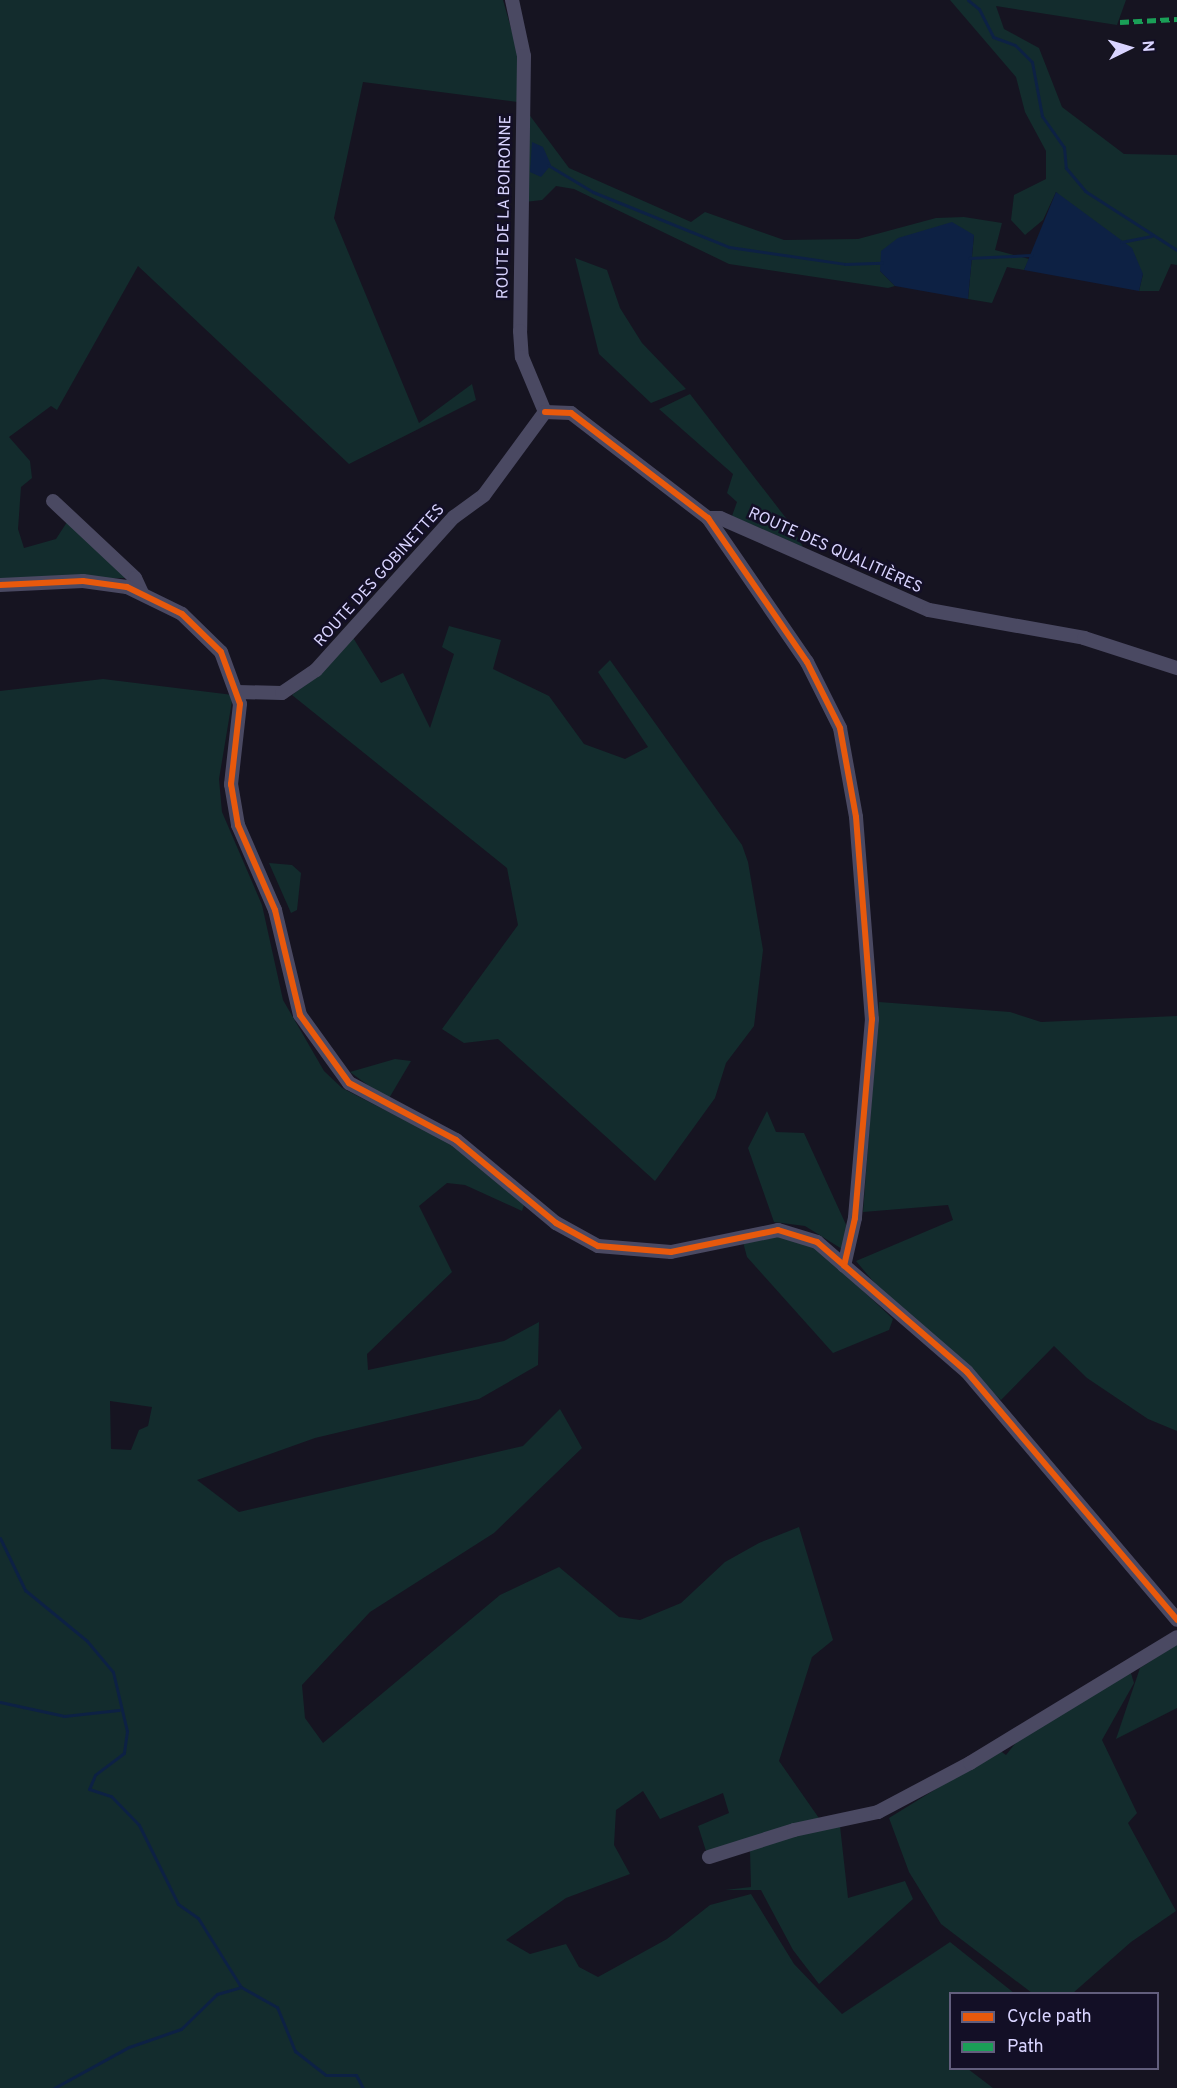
<!DOCTYPE html>
<meta charset="utf-8">
<style>
body{margin:0}
#map{position:relative;width:1177px;height:2088px;overflow:hidden;background:#161421;font-family:Overpass,sans-serif}
div>[style]{position:absolute}
.green>*{inset:0;background:#132c2d}
.water>*{inset:0;background:#0d2144}
.stream>*{height:3px;margin:-1.5px;padding:0 1.5px;transform-origin:1.5px;border-radius:1.5px;background:#0d2144}
.minor>*{height:14px;margin:-7px;padding:0 7px;transform-origin:7px;border-radius:7px;background:#4a4962}
.quiet>*{height:4.5px;margin-top:-2.25px;transform-origin:0;background:repeating-linear-gradient(90deg,#1a9f57 0 9px,transparent 0 13.5px)}
.cycleway>*{height:6px;margin:-3px;padding:0 3px;transform-origin:3px;border-radius:3px;background:#e8590c}
span{translate:-50% -50%;white-space:nowrap;text-align:center;line-height:1.15;-webkit-text-stroke:5px #130f26;paint-order:stroke}
.street-label{font-size:16px;color:#d9d4ff}
.legend{position:absolute;left:949px;top:1992px;width:210px;height:78px;box-sizing:border-box;background:#130f26;border:2px solid #625e7d;margin:0;padding:8px 10px;list-style:none;font-size:18px;color:#d9d4ff}
.legend li{display:flex;align-items:center;gap:12px;height:30px}
.legend b{width:30px;border:2px solid #625e7d}
.north{position:absolute;left:1099px;top:18px;width:60px;height:60px;-webkit-text-stroke:4px #130f26;paint-order:stroke;rotate:85deg;font-size:16px;font-weight:700;line-height:24px;text-align:center;color:#d9d4ff}
.north::after{content:'';display:block;margin:auto;width:21px;height:27px;background:#d9d4ff;clip-path:polygon(50% 0,100% 100%,50% 72%,0 100%)}
</style>
<div id="map">
<div class="green">
<i style="clip-path:polygon(0 0,503px 0,517px 49px,518px 102px,363px 82px,334px 218px,419px 423px,472px 384px,476px 400px,349px 464px,138px 266px,57px 410px,51px 406px,9px 437px,30px 461px,32px 478px,21px 487px,18px 529px,24px 548px,56px 539px,69px 519px,126px 572px,125px 578px,0 580px)"></i>
<i style="clip-path:polygon(950px 0,1126px 0,1117px 25px,996px 6px,1004px 29px,1039px 48px,1062px 107px,1124px 154px,1177px 155px,1177px 265px,1171px 264px,1159px 291px,1139px 291px,1143px 274px,1056px 192px,1043px 220px,1025px 235px,1011px 220px,1014px 195px,1046px 179px,1046px 151px,1025px 112px,1016px 77px)"></i>
<i style="clip-path:polygon(528px 113px,569px 168px,691px 222px,705px 212px,784px 240px,858px 239px,936px 218px,964px 217px,1002px 223px,995px 250px,1029px 259px,1024px 270px,1007px 267px,992px 303px,968px 299px,974px 235px,880px 271px,895px 286px,888px 288px,729px 264px,574px 189px,556px 186px,542px 200px,525px 202px)"></i>
<i style="clip-path:polygon(575px 258px,607px 270px,620px 308px,642px 343px,686px 389px,651px 403px,599px 354px)"></i>
<i style="clip-path:polygon(690px 394px,789px 522px,803px 547px,732px 516px,737px 502px,727px 493px,733px 474px,659px 409px)"></i>
<i style="clip-path:polygon(449px 626px,501px 640px,493px 669px,549px 696px,584px 744px,625px 759px,648px 747px,598px 672px,610px 660px,742px 845px,748px 862px,763px 950px,754px 1026px,726px 1063px,715px 1098px,655px 1181px,498px 1039px,464px 1043px,442px 1029px,518px 925px,507px 868px,292px 695px,319px 674px,352px 636px,381px 683px,403px 673px,430px 728px,454px 654px,442px 647px)"></i>
<i style="clip-path:polygon(evenodd,103px 679px,233px 695px,219px 779px,222px 812px,262px 905px,283px 1000px,324px 1071px,342px 1088px,457px 1147px,524px 1205px,522px 1211px,465px 1185px,447px 1183px,419px 1206px,452px 1272px,367px 1354px,368px 1370px,504px 1341px,539px 1322px,538px 1365px,479px 1399px,315px 1438px,197px 1480px,239px 1512px,523px 1446px,560px 1409px,582px 1448px,494px 1533px,370px 1612px,302px 1685px,305px 1718px,323px 1743px,500px 1595px,559px 1567px,619px 1617px,640px 1620px,681px 1603px,725px 1562px,759px 1543px,799px 1527px,833px 1640px,812px 1657px,779px 1761px,821px 1821px,706px 1851px,698px 1826px,729px 1813px,723px 1793px,660px 1819px,643px 1791px,616px 1810px,614px 1845px,630px 1874px,566px 1898px,506px 1940px,530px 1954px,566px 1944px,579px 1967px,598px 1977px,667px 1939px,710px 1905px,751px 1894px,794px 1964px,842px 2014px,950px 1942px,1014px 1993px,950px 1994px,950px 2068px,968px 2069px,993px 2088px,0 2088px,0 691px,103px 679px,110px 1401px,152px 1407px,148px 1426px,139px 1430px,131px 1450px,111px 1449px,110px 1401px)"></i>
<i style="clip-path:polygon(269px 863px,292px 865px,301px 873px,297px 910px,291px 913px)"></i>
<i style="clip-path:polygon(879px 1002px,1010px 1012px,1041px 1022px,1177px 1016px,1177px 1431px,1148px 1419px,1087px 1378px,1054px 1346px,1001px 1400px,882px 1292px,856px 1261px,953px 1220px,948px 1205px,863px 1212px)"></i>
<i style="clip-path:polygon(395px 1059px,411px 1061px,388px 1100px,350px 1072px)"></i>
<i style="clip-path:polygon(767px 1111px,776px 1132px,804px 1133px,848px 1229px,842px 1249px,805px 1226px,774px 1222px,748px 1148px)"></i>
<i style="clip-path:polygon(777px 1234px,811px 1244px,837px 1266px,893px 1319px,889px 1330px,833px 1353px,747px 1257px,743px 1242px)"></i>
<i style="clip-path:polygon(1177px 1644px,1177px 1708px,1116px 1739px,1140px 1668px)"></i>
<i style="clip-path:polygon(1130px 1670px,1134px 1683px,1102px 1740px,1137px 1813px,1128px 1823px,1176px 1911px,1131px 1942px,1073px 1993px,1032px 1993px,941px 1924px,909px 1872px,889px 1818px,999px 1750px,1006px 1755px,1018px 1740px)"></i>
<i style="clip-path:polygon(840px 1826px,848px 1898px,905px 1881px,913px 1899px,819px 1984px,793px 1950px,761px 1890px,725px 1890px,751px 1887px,750px 1850px,792px 1834px)"></i>
</div>
<div class="water">
<i style="clip-path:polygon(532px 142px,543px 147px,551px 165px,541px 177px,530px 172px)"></i>
<i style="clip-path:polygon(1056px 192px,1132px 248px,1143px 274px,1139px 291px,1024px 270px)"></i>
<i style="clip-path:polygon(952px 222px,974px 235px,968px 299px,895px 286px,880px 271px,881px 251px,898px 238px)"></i>
</div>
<div class="stream">
<i style="left:968px;top:0;width:14px;rotate:39deg"></i>
<i style="left:979px;top:9px;width:31px;rotate:63deg"></i>
<i style="left:993px;top:37px;width:23px;rotate:20deg"></i>
<i style="left:1015px;top:45px;width:24px;rotate:45deg"></i>
<i style="left:1032px;top:62px;width:55px;rotate:79.5deg"></i>
<i style="left:1042px;top:116px;width:38px;rotate:55deg"></i>
<i style="left:1064px;top:147px;width:21px;rotate:85deg"></i>
<i style="left:1066px;top:168px;width:30px;rotate:50deg"></i>
<i style="left:1085px;top:191px;width:109px;rotate:32.7deg"></i>
<i style="left:548px;top:165px;width:52px;rotate:31deg"></i>
<i style="left:593px;top:192px;width:147px;rotate:22deg"></i>
<i style="left:729px;top:247px;width:117px;rotate:8.3deg"></i>
<i style="left:845px;top:264px;width:37px;rotate:-2deg"></i>
<i style="left:1121px;top:242px;width:31px;rotate:-11deg"></i>
<i style="left:969px;top:258px;width:63px;rotate:-2.7deg"></i>
<i style="left:0;top:1538px;width:58px;rotate:64.3deg"></i>
<i style="left:25px;top:1590px;width:80px;rotate:39.4deg"></i>
<i style="left:87px;top:1641px;width:40px;rotate:50deg"></i>
<i style="left:113px;top:1672px;width:61px;rotate:76.7deg"></i>
<i style="left:127px;top:1731px;width:22px;rotate:98deg"></i>
<i style="left:124px;top:1753px;width:36px;rotate:143deg"></i>
<i style="left:95px;top:1775px;width:15px;rotate:113deg"></i>
<i style="left:89px;top:1789px;width:23px;rotate:18deg"></i>
<i style="left:111px;top:1796px;width:40px;rotate:46deg"></i>
<i style="left:139px;top:1825px;width:88px;rotate:63.7deg"></i>
<i style="left:178px;top:1904px;width:24px;rotate:35deg"></i>
<i style="left:198px;top:1918px;width:81px;rotate:58.1deg"></i>
<i style="left:241px;top:1987px;width:41px;rotate:29.1deg"></i>
<i style="left:277px;top:2007px;width:48px;rotate:67.8deg"></i>
<i style="left:295px;top:2051px;width:39px;rotate:38deg"></i>
<i style="left:326px;top:2075px;width:30px"></i>
<i style="left:356px;top:2075px;width:15px;rotate:62deg"></i>
<i style="left:0;top:1702px;width:66px;rotate:12.3deg"></i>
<i style="left:64px;top:1716px;width:55px;rotate:-6.2deg"></i>
<i style="left:54px;top:2088px;width:85px;rotate:-28.7deg"></i>
<i style="left:129px;top:2047px;width:55px;rotate:-19.1deg"></i>
<i style="left:181px;top:2029px;width:50px;rotate:-44.2deg"></i>
<i style="left:217px;top:1994px;width:25px;rotate:-16deg"></i>
</div>
<div class="minor">
<i style="left:512px;top:0;width:57px;rotate:77.9deg"></i>
<i style="left:524px;top:56px;width:275px;rotate:90.8deg"></i>
<i style="left:520px;top:331px;width:26px;rotate:86deg"></i>
<i style="left:522px;top:357px;width:60px;rotate:67.3deg"></i>
<i style="left:545px;top:412px;width:26px;rotate:2deg"></i>
<i style="left:571px;top:413px;width:173px;rotate:37.5deg"></i>
<i style="left:708px;top:518px;width:175px;rotate:55.5deg"></i>
<i style="left:807px;top:662px;width:74px;rotate:63.4deg"></i>
<i style="left:840px;top:728px;width:90px;rotate:79.8deg"></i>
<i style="left:856px;top:817px;width:203px;rotate:85.5deg"></i>
<i style="left:872px;top:1019px;width:200px;rotate:94.9deg"></i>
<i style="left:855px;top:1218px;width:49px;rotate:102.9deg"></i>
<i style="left:53px;top:501px;width:112px;rotate:43.2deg"></i>
<i style="left:135px;top:578px;width:17px;rotate:65deg"></i>
<i style="left:708px;top:518px;width:12px"></i>
<i style="left:720px;top:518px;width:228px;rotate:23.8deg"></i>
<i style="left:929px;top:610px;width:158px;rotate:10.2deg"></i>
<i style="left:1084px;top:638px;width:98px;rotate:17.9deg"></i>
<i style="left:0;top:585px;width:83px;rotate:-2.8deg"></i>
<i style="left:83px;top:581px;width:44px;rotate:7.8deg"></i>
<i style="left:127px;top:587px;width:61px;rotate:26.1deg"></i>
<i style="left:182px;top:614px;width:54px;rotate:44.3deg"></i>
<i style="left:221px;top:652px;width:55px;rotate:69.9deg"></i>
<i style="left:240px;top:704px;width:81px;rotate:96.4deg"></i>
<i style="left:231px;top:784px;width:42px;rotate:80.3deg"></i>
<i style="left:238px;top:825px;width:93px;rotate:66.5deg"></i>
<i style="left:275px;top:910px;width:108px;rotate:76.6deg"></i>
<i style="left:300px;top:1015px;width:84px;rotate:54.2deg"></i>
<i style="left:349px;top:1083px;width:121px;rotate:28deg"></i>
<i style="left:456px;top:1140px;width:130px;rotate:39.7deg"></i>
<i style="left:556px;top:1223px;width:48px;rotate:28.7deg"></i>
<i style="left:598px;top:1246px;width:73px;rotate:4.7deg"></i>
<i style="left:671px;top:1252px;width:109px;rotate:-11.6deg"></i>
<i style="left:778px;top:1230px;width:41px;rotate:17.1deg"></i>
<i style="left:817px;top:1242px;width:198px;rotate:40.9deg"></i>
<i style="left:967px;top:1372px;width:325px;rotate:49.7deg"></i>
<i style="left:238px;top:692px;width:44px;rotate:1.3deg"></i>
<i style="left:282px;top:693px;width:41px;rotate:-34.1deg"></i>
<i style="left:316px;top:670px;width:206px;rotate:-48deg"></i>
<i style="left:454px;top:517px;width:37px;rotate:-36deg"></i>
<i style="left:484px;top:495px;width:103px;rotate:-53.7deg"></i>
<i style="left:709px;top:1857px;width:89px;rotate:-17.6deg"></i>
<i style="left:794px;top:1830px;width:86px;rotate:-12.1deg"></i>
<i style="left:878px;top:1812px;width:104px;rotate:-28deg"></i>
<i style="left:970px;top:1763px;width:242px;rotate:-31.3deg"></i>
</div>
<div class="quiet">
<i style="left:1120px;top:22px;width:57px;rotate:-3deg"></i>
</div>
<div class="cycleway">
<i style="left:545px;top:412px;width:26px;rotate:2deg"></i>
<i style="left:571px;top:413px;width:173px;rotate:37.5deg"></i>
<i style="left:708px;top:518px;width:175px;rotate:55.5deg"></i>
<i style="left:807px;top:662px;width:74px;rotate:63.4deg"></i>
<i style="left:840px;top:728px;width:90px;rotate:79.8deg"></i>
<i style="left:856px;top:817px;width:203px;rotate:85.5deg"></i>
<i style="left:872px;top:1019px;width:200px;rotate:94.9deg"></i>
<i style="left:855px;top:1218px;width:49px;rotate:102.9deg"></i>
<i style="left:0;top:585px;width:83px;rotate:-2.8deg"></i>
<i style="left:83px;top:581px;width:44px;rotate:7.8deg"></i>
<i style="left:127px;top:587px;width:61px;rotate:26.1deg"></i>
<i style="left:182px;top:614px;width:54px;rotate:44.3deg"></i>
<i style="left:221px;top:652px;width:55px;rotate:69.9deg"></i>
<i style="left:240px;top:704px;width:81px;rotate:96.4deg"></i>
<i style="left:231px;top:784px;width:42px;rotate:80.3deg"></i>
<i style="left:238px;top:825px;width:93px;rotate:66.5deg"></i>
<i style="left:275px;top:910px;width:108px;rotate:76.6deg"></i>
<i style="left:300px;top:1015px;width:84px;rotate:54.2deg"></i>
<i style="left:349px;top:1083px;width:121px;rotate:28deg"></i>
<i style="left:456px;top:1140px;width:130px;rotate:39.7deg"></i>
<i style="left:556px;top:1223px;width:48px;rotate:28.7deg"></i>
<i style="left:598px;top:1246px;width:73px;rotate:4.7deg"></i>
<i style="left:671px;top:1252px;width:109px;rotate:-11.6deg"></i>
<i style="left:778px;top:1230px;width:41px;rotate:17.1deg"></i>
<i style="left:817px;top:1242px;width:198px;rotate:40.9deg"></i>
<i style="left:967px;top:1372px;width:325px;rotate:49.7deg"></i>
</div>
<div class="street-label">
<span style="left:505px;top:207px;rotate:-89deg">ROUTE DE LA BOIRONNE</span>
<span style="left:835px;top:551px;rotate:24deg">ROUTE DES QUALITIÈRES</span>
<span style="left:380px;top:576px;rotate:-48deg">ROUTE DES GOBINETTES</span>
</div>
<ul class="legend">
<li><b style="height:8px;background:#e8590c"></b>Cycle path</li>
<li><b style="height:8px;background:#1a9f57"></b>Path</li>
</ul>
<div class="north">N</div>
</div>
